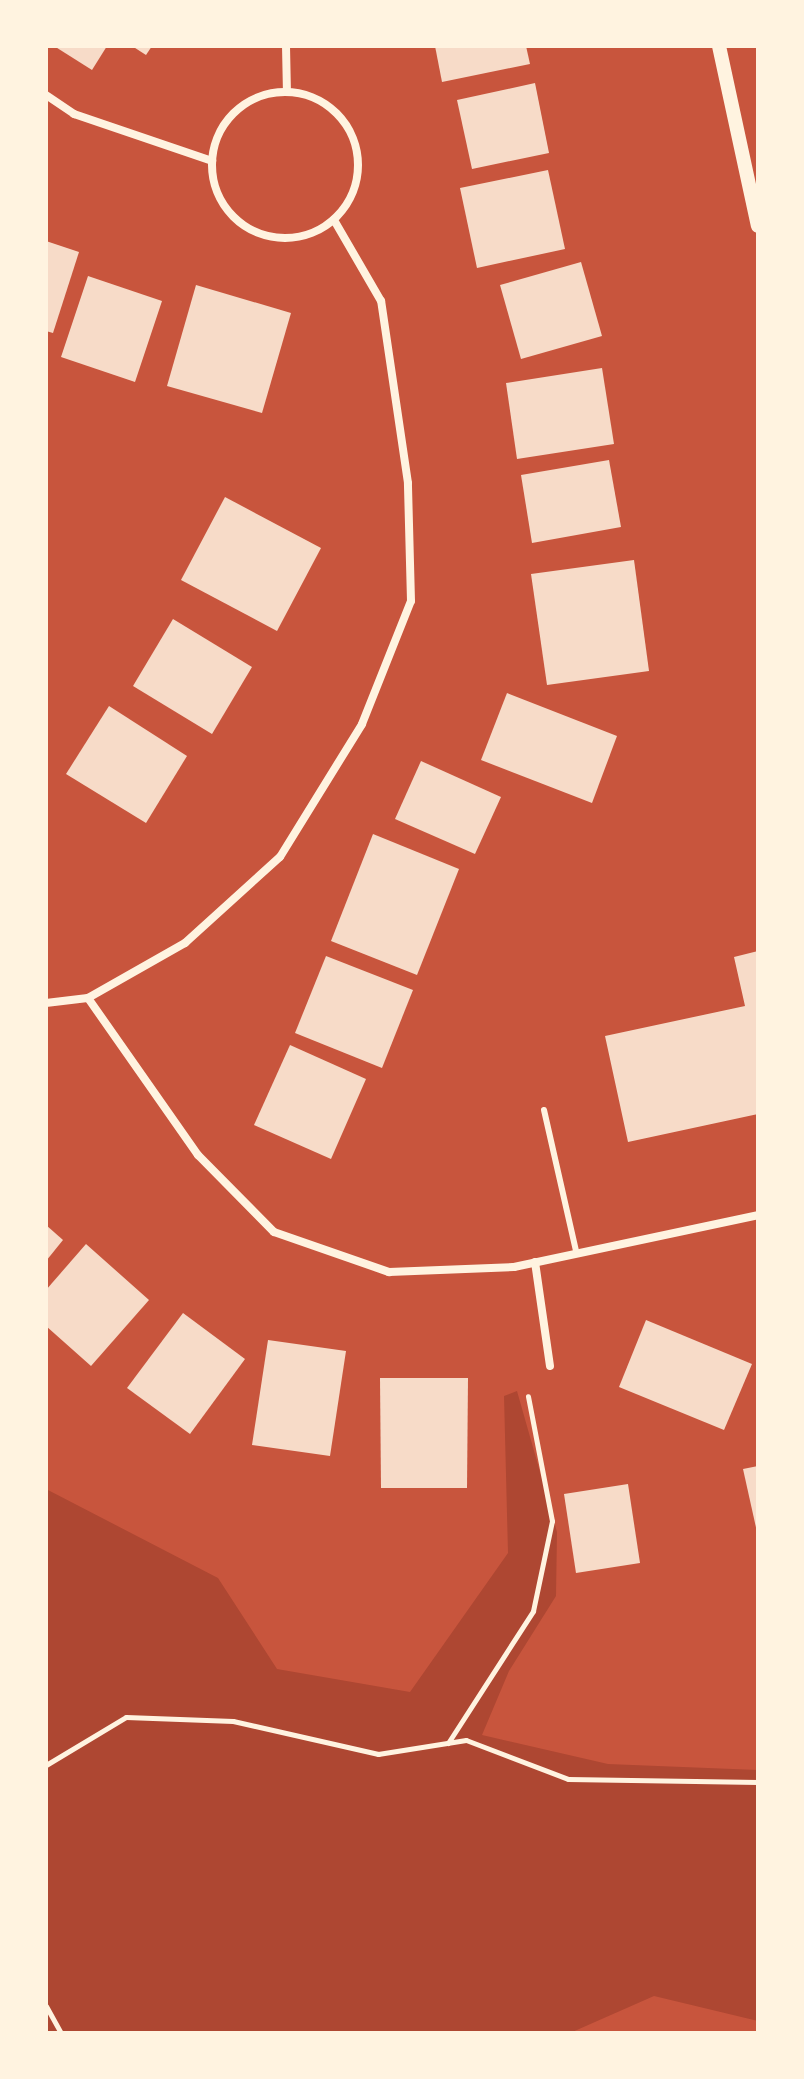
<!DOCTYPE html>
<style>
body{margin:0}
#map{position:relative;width:804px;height:2079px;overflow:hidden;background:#c8553d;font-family:Poppins,sans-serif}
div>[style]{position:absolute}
.green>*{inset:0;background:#ae4732}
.building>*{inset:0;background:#f7dbc8}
.path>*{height:5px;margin:-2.5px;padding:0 2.5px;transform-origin:2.5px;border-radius:2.5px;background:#fff3e0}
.service>*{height:6px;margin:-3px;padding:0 3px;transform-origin:3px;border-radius:3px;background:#fff3e0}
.minor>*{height:8px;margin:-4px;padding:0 4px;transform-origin:4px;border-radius:4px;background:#fff3e0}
.minor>.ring{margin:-4px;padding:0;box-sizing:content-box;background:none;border:8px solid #fff3e0;border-radius:50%}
.tertiary>*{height:14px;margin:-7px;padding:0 7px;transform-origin:7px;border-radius:7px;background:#fff3e0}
span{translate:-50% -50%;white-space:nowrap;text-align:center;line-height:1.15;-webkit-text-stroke:8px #fff3e0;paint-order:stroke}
.frame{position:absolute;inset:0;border:48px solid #fff3e0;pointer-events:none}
</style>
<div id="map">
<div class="green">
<i style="clip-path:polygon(517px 1391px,557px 1532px,556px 1596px,509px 1671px,482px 1735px,608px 1764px,758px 1770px,758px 2021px,654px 1996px,570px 2033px,46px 2033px,46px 1489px,218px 1578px,277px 1669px,410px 1692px,508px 1553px,504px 1396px)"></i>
</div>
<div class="building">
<i style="clip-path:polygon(54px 46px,107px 46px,92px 70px)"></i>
<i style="clip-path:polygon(132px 46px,152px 46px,146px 55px)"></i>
<i style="clip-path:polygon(435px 46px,526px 46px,530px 64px,442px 82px)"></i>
<i style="clip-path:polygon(535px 83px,549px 153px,472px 169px,457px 100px)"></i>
<i style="clip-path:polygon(548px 170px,565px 249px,477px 268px,460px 188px)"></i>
<i style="clip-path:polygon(46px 241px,79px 252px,53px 333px,46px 331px)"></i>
<i style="clip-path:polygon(581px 262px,602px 336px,521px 359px,500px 285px)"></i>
<i style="clip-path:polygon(88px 276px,162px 301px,135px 382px,61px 357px)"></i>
<i style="clip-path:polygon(196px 285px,291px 313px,262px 413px,167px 386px)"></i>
<i style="clip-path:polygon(602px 368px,614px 444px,517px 459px,506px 383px)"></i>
<i style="clip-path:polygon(609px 460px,621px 527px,532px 543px,521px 475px)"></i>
<i style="clip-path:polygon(225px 497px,321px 548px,277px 631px,181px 580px)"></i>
<i style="clip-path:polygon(634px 560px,649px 671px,547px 685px,531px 574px)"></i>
<i style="clip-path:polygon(173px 619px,252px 667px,212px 734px,133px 686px)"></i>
<i style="clip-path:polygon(507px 693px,617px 736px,592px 803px,481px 760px)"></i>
<i style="clip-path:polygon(109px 706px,187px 756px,146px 823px,66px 774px)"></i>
<i style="clip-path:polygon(421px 761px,501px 797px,475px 854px,395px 819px)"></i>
<i style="clip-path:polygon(373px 834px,459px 869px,417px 975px,331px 941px)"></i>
<i style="clip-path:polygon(758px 951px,758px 1114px,628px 1142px,605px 1036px,745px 1006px,734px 957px)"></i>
<i style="clip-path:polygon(326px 956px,413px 990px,382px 1068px,295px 1033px)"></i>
<i style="clip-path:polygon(290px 1045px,366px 1079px,331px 1159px,254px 1125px)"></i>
<i style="clip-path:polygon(46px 1225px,63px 1240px,46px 1261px)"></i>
<i style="clip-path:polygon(86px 1244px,149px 1300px,91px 1366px,46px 1326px,46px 1290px)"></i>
<i style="clip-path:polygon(183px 1313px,245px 1359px,190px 1434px,127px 1388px)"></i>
<i style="clip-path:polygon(646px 1320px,752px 1364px,724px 1430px,619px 1387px)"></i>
<i style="clip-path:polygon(268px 1340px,346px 1351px,330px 1456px,252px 1445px)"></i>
<i style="clip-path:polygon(380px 1378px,468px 1378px,467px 1488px,381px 1488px)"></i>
<i style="clip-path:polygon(758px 1466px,758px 1531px,757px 1532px,743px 1469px)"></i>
<i style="clip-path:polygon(628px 1484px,640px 1563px,576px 1573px,564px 1494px)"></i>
</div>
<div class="path">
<i style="left:448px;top:1743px;width:157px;rotate:-57.2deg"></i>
<i style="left:533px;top:1611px;width:92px;rotate:-78.1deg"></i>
<i style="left:552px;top:1521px;width:127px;rotate:-100.9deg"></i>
<i style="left:46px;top:1765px;width:93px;rotate:-31deg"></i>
<i style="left:126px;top:1717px;width:107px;rotate:2.1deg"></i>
<i style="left:233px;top:1721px;width:149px;rotate:12.8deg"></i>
<i style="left:378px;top:1754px;width:89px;rotate:-9deg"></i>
<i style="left:466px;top:1740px;width:109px;rotate:20.9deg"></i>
<i style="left:568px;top:1779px;width:190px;rotate:0.9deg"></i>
<i style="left:46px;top:2006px;width:31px;rotate:61deg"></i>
</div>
<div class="service">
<i style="left:544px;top:1110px;width:145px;rotate:77.2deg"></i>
</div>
<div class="minor">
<i style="left:286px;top:46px;width:46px;rotate:88.8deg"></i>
<i class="ring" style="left:212px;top:92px;width:138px;height:138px"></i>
<i style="left:46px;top:95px;width:34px;rotate:34deg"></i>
<i style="left:74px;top:114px;width:146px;rotate:18.8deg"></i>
<i style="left:88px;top:998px;width:192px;rotate:55deg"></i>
<i style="left:198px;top:1155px;width:108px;rotate:45.4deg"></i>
<i style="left:274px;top:1232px;width:122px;rotate:19.2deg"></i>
<i style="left:389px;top:1272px;width:125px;rotate:-2.3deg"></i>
<i style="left:514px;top:1267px;width:249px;rotate:-12deg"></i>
<i style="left:46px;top:1003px;width:42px;rotate:-6.8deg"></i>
<i style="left:88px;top:998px;width:112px;rotate:-29.6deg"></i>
<i style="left:185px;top:943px;width:128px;rotate:-42.2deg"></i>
<i style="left:280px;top:857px;width:156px;rotate:-58.3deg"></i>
<i style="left:362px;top:724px;width:132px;rotate:-68.3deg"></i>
<i style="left:411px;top:601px;width:118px;rotate:-91.5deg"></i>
<i style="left:408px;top:483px;width:184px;rotate:-98.4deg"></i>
<i style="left:381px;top:301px;width:94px;rotate:-120.1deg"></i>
<i style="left:535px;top:1262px;width:105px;rotate:81.8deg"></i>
</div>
<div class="tertiary">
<i style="left:719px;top:46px;width:184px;rotate:77.8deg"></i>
</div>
<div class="frame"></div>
</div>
